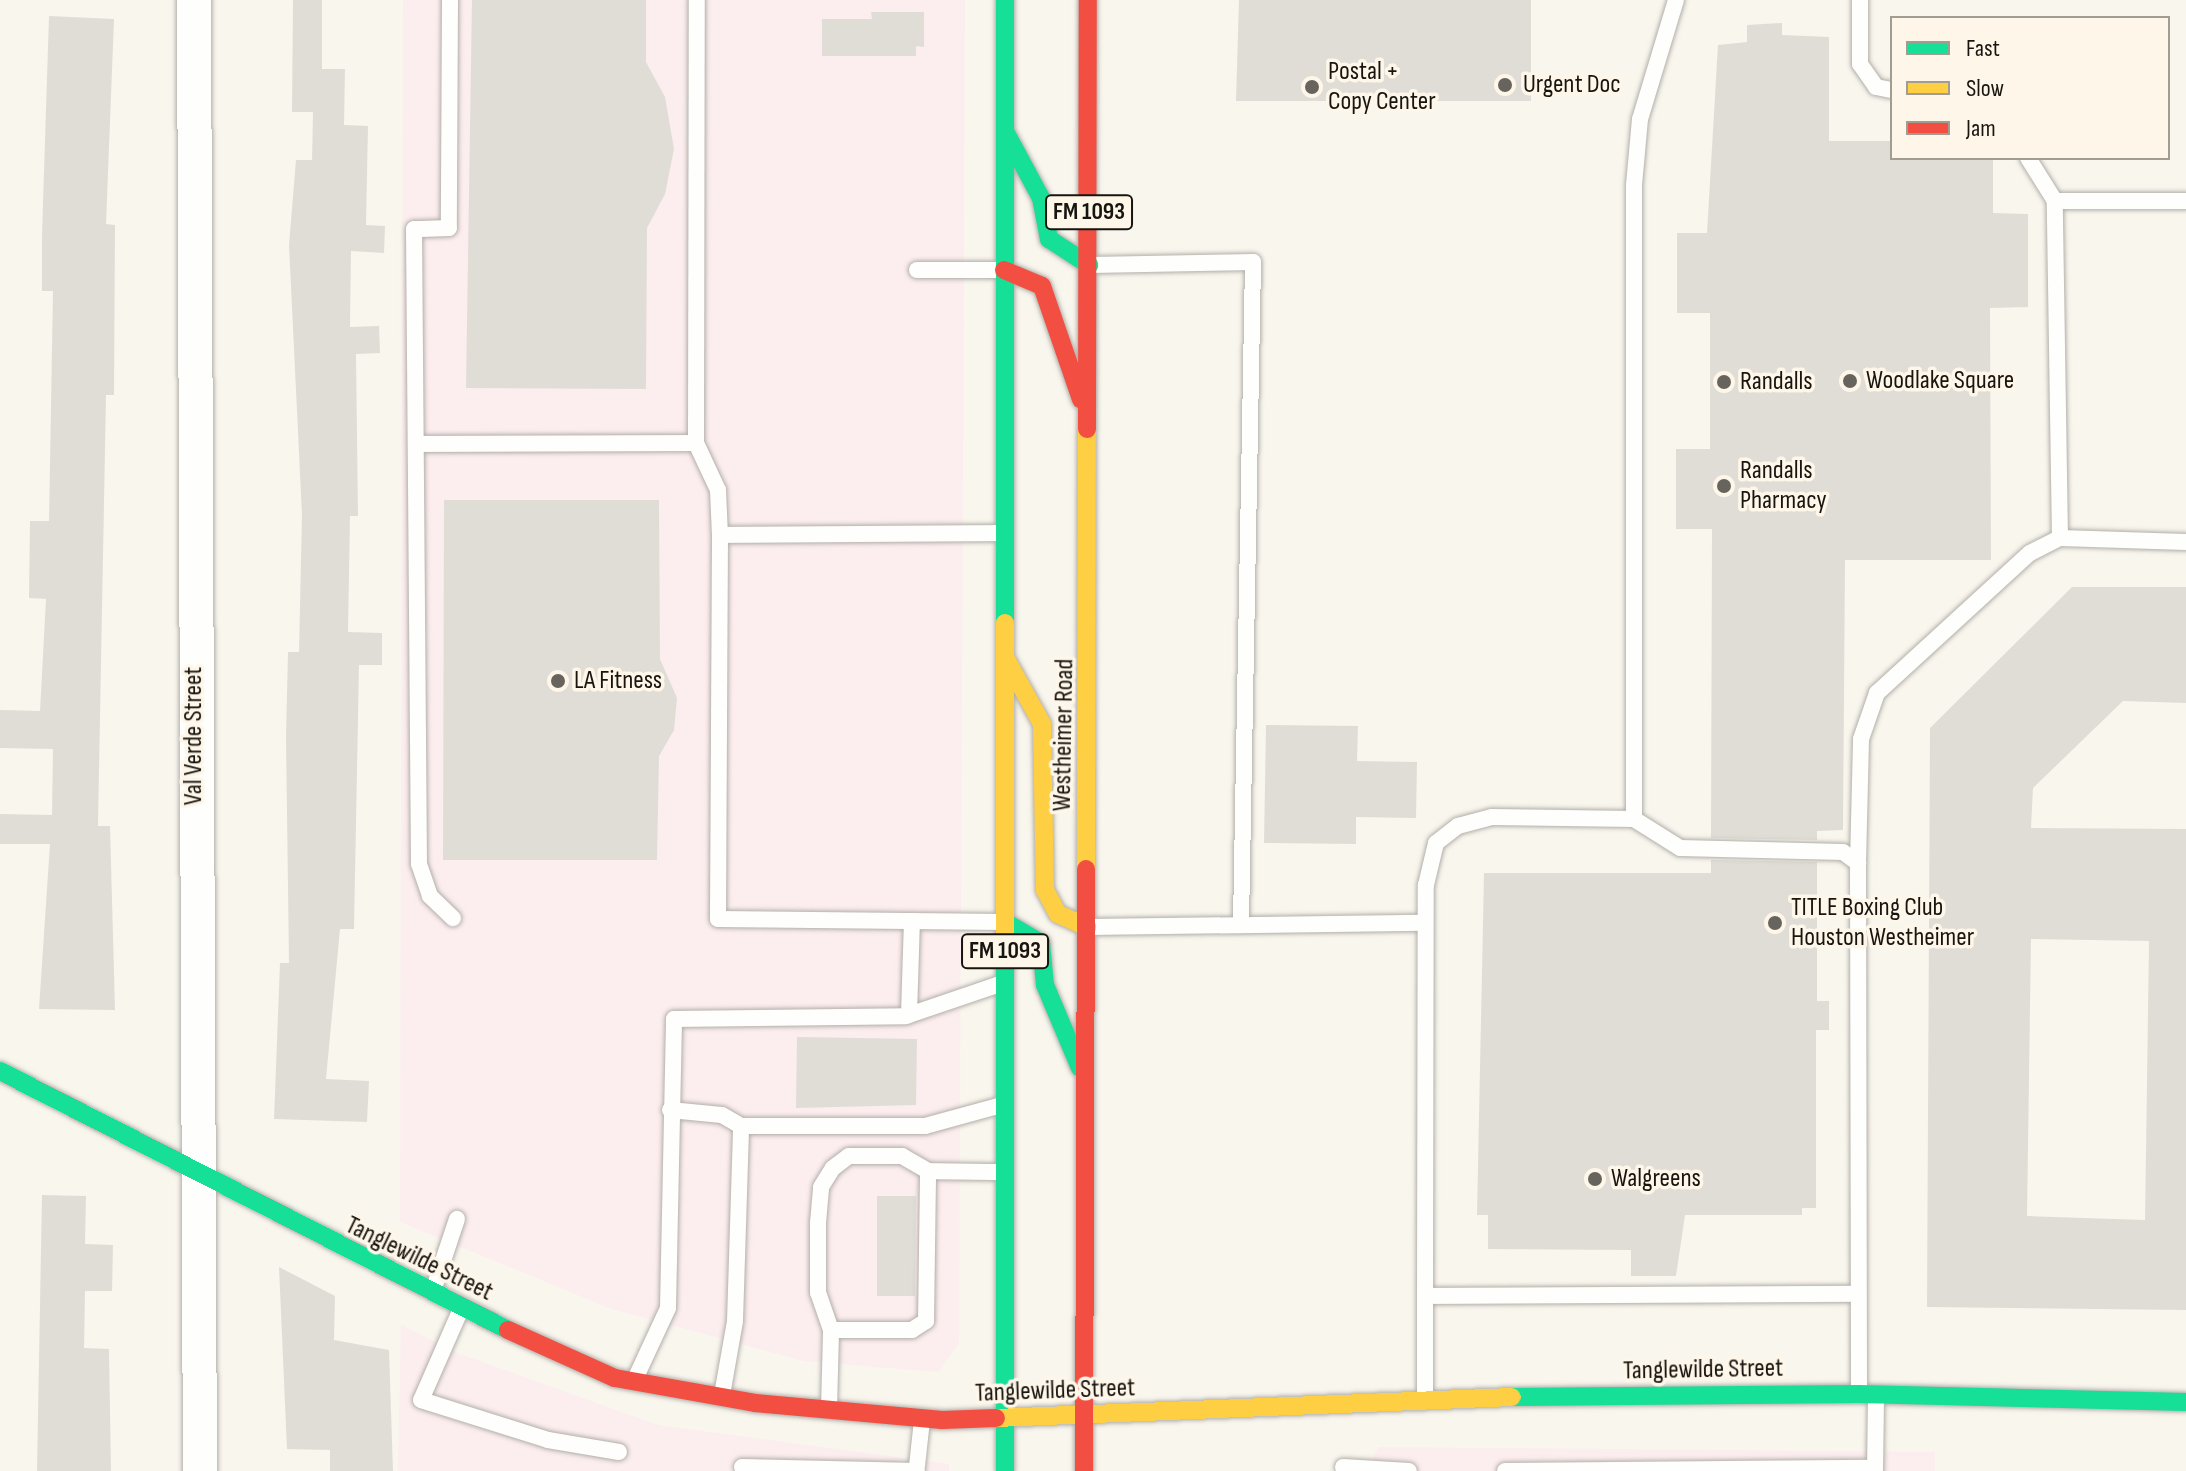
<!DOCTYPE html>
<style>
body{margin:0}
#map{position:relative;width:2186px;height:1471px;overflow:hidden;background:#f9f6ee;font-family:"Sofia Sans Condensed",sans-serif}
div>[style]{position:absolute}
.commercial>*{inset:0;background:#fcedef}
.building>*{inset:0;background:#e0ddd7}
.roads{filter:drop-shadow(0 0 2px #b2afa9) drop-shadow(0 0 2px #b2afa9)}
.lane>*{height:16px;margin:-8px;padding:0 8px;transform-origin:8px;border-radius:8px;background:#fefefc}
.street>*{height:34px;margin:-17px;padding:0 17px;transform-origin:17px;border-radius:17px;background:#fefefc}
.fast>*{height:18px;margin:-9px;padding:0 9px;transform-origin:9px;border-radius:9px;background:#16e098}
.slow>*{height:18px;margin:-9px;padding:0 9px;transform-origin:9px;border-radius:9px;background:#ffcf43}
.jam>*{height:18px;margin:-9px;padding:0 9px;transform-origin:9px;border-radius:9px;background:#f24e42}
.dots>*{width:22px;height:22px;translate:-50% -50%;box-sizing:border-box;border:4px solid #fef7e9;border-radius:50%}
span{translate:-50% -50%;white-space:nowrap;text-align:center;line-height:1.15;-webkit-text-stroke:7px #fef7e9;paint-order:stroke}
.shield-label span{padding:2px 6px;background:#fef7e9;border:2px solid;border-radius:6px;-webkit-text-stroke-width:0}
.shield-label{font-size:24px;color:#181511;font-weight:700}
.poi-label{font-size:26px;color:#181511}
.left{translate:0 -50%;text-align:left}
.street-label{font-size:26px;color:#181511}
.legend{position:absolute;left:1890px;top:16px;width:280px;height:144px;box-sizing:border-box;background:#fef7e9;border:2px solid #a29d93;margin:0;padding:10px 14px;list-style:none;font-size:24px;color:#181511}
.legend li{display:flex;align-items:center;gap:16px;height:40px}
.legend b{width:40px;border:2px solid #a29d93}
</style>
<div id="map">
<div class="commercial">
<i style="clip-path:polygon(403px 0,965px 0,959px 1344px,938px 1372px,804px 1361px,609px 1308px,400px 1222px)"></i>
<i style="clip-path:polygon(401px 1325px,460px 1354px,658px 1425px,949px 1464px,949px 1471px,398px 1471px)"></i>
<i style="clip-path:polygon(1379px 1447px,1935px 1452px,1935px 1471px,1365px 1471px)"></i>
</div>
<div class="building">
<i style="clip-path:polygon(293px 0,322px 0,322px 69px,345px 69px,344px 125px,368px 126px,366px 225px,385px 226px,384px 253px,351px 251px,350px 327px,379px 326px,380px 353px,356px 354px,358px 516px,350px 516px,348px 632px,382px 633px,382px 665px,359px 665px,354px 929px,340px 929px,326px 1079px,369px 1081px,367px 1122px,274px 1119px,280px 963px,289px 963px,286px 737px,288px 652px,299px 652px,302px 515px,289px 245px,296px 160px,312px 160px,313px 112px,292px 112px)"></i>
<i style="clip-path:polygon(472px 0,646px 0,646px 62px,665px 97px,674px 149px,665px 194px,647px 228px,646px 389px,466px 388px)"></i>
<i style="clip-path:polygon(1239px 0,1531px 0,1531px 101px,1236px 101px)"></i>
<i style="clip-path:polygon(871px 12px,924px 12px,924px 47px,916px 46px,916px 56px,822px 56px,822px 19px,872px 19px)"></i>
<i style="clip-path:polygon(49px 16px,114px 19px,106px 224px,115px 225px,114px 395px,106px 395px,98px 826px,110px 826px,115px 1010px,39px 1009px,50px 844px,0 844px,0 814px,52px 815px,53px 749px,0 748px,0 710px,40px 711px,46px 599px,29px 598px,30px 521px,49px 521px,53px 291px,42px 291px,42px 234px)"></i>
<i style="clip-path:polygon(1782px 23px,1782px 35px,1829px 37px,1829px 141px,1892px 141px,1892px 158px,1993px 158px,1993px 213px,2028px 214px,2028px 307px,1990px 308px,1991px 560px,1845px 560px,1843px 830px,1817px 831px,1817px 840px,1711px 838px,1712px 529px,1676px 529px,1676px 449px,1710px 449px,1710px 313px,1677px 313px,1677px 233px,1707px 233px,1718px 45px,1747px 42px,1747px 25px)"></i>
<i style="clip-path:polygon(444px 500px,659px 500px,660px 659px,677px 698px,674px 730px,659px 756px,657px 860px,443px 860px)"></i>
<i style="clip-path:polygon(evenodd,2072px 587px,2186px 587px,2186px 703px,2123px 701px,2033px 788px,2031px 828px,2186px 829px,2186px 1310px,1927px 1307px,1930px 728px,2072px 587px,2031px 939px,2149px 941px,2145px 1220px,2027px 1216px,2031px 939px)"></i>
<i style="clip-path:polygon(1266px 725px,1358px 726px,1357px 761px,1417px 762px,1416px 818px,1356px 817px,1356px 844px,1264px 843px)"></i>
<i style="clip-path:polygon(1711px 860px,1817px 862px,1817px 1001px,1829px 1001px,1829px 1030px,1816px 1030px,1816px 1208px,1802px 1208px,1802px 1215px,1685px 1215px,1676px 1276px,1631px 1276px,1631px 1250px,1488px 1249px,1488px 1215px,1477px 1215px,1484px 873px,1711px 873px)"></i>
<i style="clip-path:polygon(797px 1037px,917px 1039px,916px 1105px,796px 1108px)"></i>
<i style="clip-path:polygon(42px 1195px,86px 1196px,85px 1244px,113px 1245px,112px 1291px,85px 1291px,84px 1348px,109px 1349px,111px 1471px,37px 1471px)"></i>
<i style="clip-path:polygon(877px 1196px,916px 1196px,915px 1296px,877px 1296px)"></i>
<i style="clip-path:polygon(279px 1267px,335px 1296px,334px 1340px,389px 1350px,393px 1471px,330px 1471px,330px 1450px,287px 1449px)"></i>
</div>
<div class="roads">
<div class="lane">
<i style="left:450px;top:0;width:228px;rotate:90.3deg"></i>
<i style="left:449px;top:228px;width:35px;rotate:178deg"></i>
<i style="left:414px;top:229px;width:635px;rotate:89.55deg"></i>
<i style="left:419px;top:864px;width:34px;rotate:71deg"></i>
<i style="left:430px;top:896px;width:32px;rotate:44deg"></i>
<i style="left:1676px;top:0;width:124px;rotate:106.8deg"></i>
<i style="left:1640px;top:119px;width:66px;rotate:95.2deg"></i>
<i style="left:1634px;top:185px;width:634px;rotate:90deg"></i>
<i style="left:1634px;top:819px;width:54px;rotate:32.2deg"></i>
<i style="left:1680px;top:848px;width:163px;rotate:1.4deg"></i>
<i style="left:1843px;top:852px;width:19px;rotate:36deg"></i>
<i style="left:1858px;top:863px;width:528px;rotate:89.89deg"></i>
<i style="left:1860px;top:0;width:64px;rotate:90deg"></i>
<i style="left:1860px;top:64px;width:28px;rotate:55deg"></i>
<i style="left:1876px;top:87px;width:16px;rotate:11deg"></i>
<i style="left:2055px;top:201px;width:131px"></i>
<i style="left:1091px;top:265px;width:162px;rotate:-1.1deg"></i>
<i style="left:1253px;top:262px;width:659px;rotate:91.04deg"></i>
<i style="left:917px;top:270px;width:87px"></i>
<i style="left:696px;top:443px;width:443px;rotate:-89.9deg"></i>
<i style="left:416px;top:444px;width:280px;rotate:-0.2deg"></i>
<i style="left:696px;top:443px;width:52px;rotate:64.9deg"></i>
<i style="left:718px;top:490px;width:45px;rotate:87.5deg"></i>
<i style="left:720px;top:535px;width:281px;rotate:-0.4deg"></i>
<i style="left:720px;top:535px;width:384px;rotate:90.3deg"></i>
<i style="left:718px;top:919px;width:286px;rotate:0.6deg"></i>
<i style="left:2060px;top:538px;width:126px;rotate:1.8deg"></i>
<i style="left:1858px;top:863px;width:124px;rotate:-88.6deg"></i>
<i style="left:1861px;top:739px;width:49px;rotate:-70.8deg"></i>
<i style="left:1877px;top:693px;width:207px;rotate:-42.5deg"></i>
<i style="left:2030px;top:553px;width:34px;rotate:-27deg"></i>
<i style="left:2060px;top:538px;width:337px;rotate:-90.9deg"></i>
<i style="left:2055px;top:201px;width:51px;rotate:-122.1deg"></i>
<i style="left:1087px;top:927px;width:338px;rotate:-0.7deg"></i>
<i style="left:909px;top:1015px;width:94px;rotate:-88.2deg"></i>
<i style="left:670px;top:1110px;width:52px;rotate:5.5deg"></i>
<i style="left:722px;top:1115px;width:22px;rotate:30deg"></i>
<i style="left:741px;top:1126px;width:184px"></i>
<i style="left:925px;top:1126px;width:80px;rotate:-15.3deg"></i>
<i style="left:433px;top:1291px;width:76px;rotate:-71.6deg"></i>
<i style="left:1425px;top:1296px;width:411px;rotate:-89.9deg"></i>
<i style="left:1426px;top:885px;width:43px;rotate:-76.6deg"></i>
<i style="left:1436px;top:843px;width:28px;rotate:-38deg"></i>
<i style="left:1458px;top:826px;width:35px;rotate:-15deg"></i>
<i style="left:1492px;top:817px;width:142px;rotate:0.8deg"></i>
<i style="left:461px;top:1309px;width:99px;rotate:113.7deg"></i>
<i style="left:421px;top:1400px;width:133px;rotate:17.5deg"></i>
<i style="left:548px;top:1440px;width:72px;rotate:9.6deg"></i>
<i style="left:831px;top:1330px;width:81px"></i>
<i style="left:912px;top:1330px;width:17px;rotate:-33deg"></i>
<i style="left:926px;top:1321px;width:150px;rotate:-89.2deg"></i>
<i style="left:636px;top:1377px;width:76px;rotate:-65.1deg"></i>
<i style="left:668px;top:1308px;width:289px;rotate:-88.8deg"></i>
<i style="left:674px;top:1019px;width:232px;rotate:-0.7deg"></i>
<i style="left:906px;top:1016px;width:102px;rotate:-18.8deg"></i>
<i style="left:722px;top:1395px;width:75px;rotate:-80deg"></i>
<i style="left:735px;top:1321px;width:195px;rotate:-88.2deg"></i>
<i style="left:1425px;top:1395px;width:99px;rotate:-90deg"></i>
<i style="left:1425px;top:1296px;width:432px;rotate:-0.3deg"></i>
<i style="left:829px;top:1409px;width:79px;rotate:-88.5deg"></i>
<i style="left:831px;top:1330px;width:39px;rotate:-109deg"></i>
<i style="left:818px;top:1293px;width:70px;rotate:-90deg"></i>
<i style="left:818px;top:1223px;width:36px;rotate:-85deg"></i>
<i style="left:821px;top:1187px;width:22px;rotate:-58deg"></i>
<i style="left:833px;top:1168px;width:20px;rotate:-37deg"></i>
<i style="left:849px;top:1156px;width:53px"></i>
<i style="left:902px;top:1156px;width:30px;rotate:30deg"></i>
<i style="left:928px;top:1171px;width:74px;rotate:0.8deg"></i>
<i style="left:917px;top:1466px;width:46px;rotate:-83.8deg"></i>
<i style="left:742px;top:1467px;width:175px;rotate:1.3deg"></i>
<i style="left:1343px;top:1467px;width:66px;rotate:3.5deg"></i>
<i style="left:1505px;top:1471px;width:370px;rotate:-0.5deg"></i>
<i style="left:1875px;top:1471px;width:74px;rotate:-89.2deg"></i>
</div>
<div class="street">
<i style="left:194px;top:0;width:1471px;rotate:89.77deg"></i>
</div>
<div class="fast">
<i style="left:1005px;top:0;width:623px;rotate:90deg"></i>
<i style="left:1006px;top:133px;width:74px;rotate:61.7deg"></i>
<i style="left:1041px;top:198px;width:42px;rotate:79deg"></i>
<i style="left:1049px;top:239px;width:48px;rotate:33deg"></i>
<i style="left:1005px;top:922px;width:42px;rotate:30.3deg"></i>
<i style="left:1041px;top:943px;width:42px;rotate:84.6deg"></i>
<i style="left:1045px;top:985px;width:90px;rotate:67.1deg"></i>
<i style="left:1005px;top:958px;width:513px;rotate:90deg"></i>
<i style="left:0;top:1071px;width:570px;rotate:27.01deg"></i>
<i style="left:1512px;top:1397px;width:347px;rotate:-0.5deg"></i>
<i style="left:1859px;top:1394px;width:327px;rotate:1.4deg"></i>
</div>
<div class="slow">
<i style="left:1005px;top:623px;width:335px;rotate:90deg"></i>
<i style="left:1006px;top:659px;width:74px;rotate:61deg"></i>
<i style="left:1042px;top:724px;width:166px;rotate:89deg"></i>
<i style="left:1045px;top:890px;width:27px;rotate:62deg"></i>
<i style="left:1058px;top:914px;width:32px;rotate:24deg"></i>
<i style="left:1086px;top:869px;width:440px;rotate:-89.9deg"></i>
<i style="left:996px;top:1418px;width:516px;rotate:-2.33deg"></i>
</div>
<div class="jam">
<i style="left:1004px;top:270px;width:41px;rotate:22.8deg"></i>
<i style="left:1042px;top:286px;width:120px;rotate:71deg"></i>
<i style="left:1087px;top:429px;width:429px;rotate:-89.9deg"></i>
<i style="left:508px;top:1330px;width:117px;rotate:24.2deg"></i>
<i style="left:615px;top:1378px;width:142px;rotate:10.1deg"></i>
<i style="left:755px;top:1403px;width:188px;rotate:5.2deg"></i>
<i style="left:942px;top:1420px;width:54px;rotate:-2.1deg"></i>
<i style="left:1084px;top:1471px;width:602px;rotate:-89.81deg"></i>
</div>
</div>
<div class="dots">
<i style="left:1505px;top:85px;background:#67645e"></i>
<i style="left:1312px;top:87px;background:#67645e"></i>
<i style="left:1850px;top:381px;background:#67645e"></i>
<i style="left:1724px;top:382px;background:#67645e"></i>
<i style="left:1724px;top:486px;background:#67645e"></i>
<i style="left:558px;top:681px;background:#67645e"></i>
<i style="left:1775px;top:923px;background:#67645e"></i>
<i style="left:1595px;top:1179px;background:#67645e"></i>
</div>
<div class="shield-label">
<span style="left:1089px;top:212px">FM 1093</span>
<span style="left:1005px;top:951px">FM 1093</span>
</div>
<div class="poi-label">
<span class="left" style="left:1328px;top:87px">Postal +<br>Copy Center</span>
<span class="left" style="left:1523px;top:85px">Urgent Doc</span>
<span class="left" style="left:1866px;top:381px">Woodlake Square</span>
<span class="left" style="left:1740px;top:382px">Randalls</span>
<span class="left" style="left:1740px;top:486px">Randalls<br>Pharmacy</span>
<span class="left" style="left:574px;top:681px">LA Fitness</span>
<span class="left" style="left:1791px;top:923px">TITLE Boxing Club<br>Houston Westheimer</span>
<span class="left" style="left:1611px;top:1179px">Walgreens</span>
</div>
<div class="street-label">
<span style="left:1064px;top:735px;rotate:-89deg">Westheimer Road</span>
<span style="left:194px;top:736px;rotate:-90deg">Val Verde Street</span>
<span style="left:419px;top:1259px;rotate:26deg">Tanglewilde Street</span>
<span style="left:1703px;top:1370px;rotate:-1deg">Tanglewilde Street</span>
<span style="left:1055px;top:1391px;rotate:-2deg">Tanglewilde Street</span>
</div>
<ul class="legend">
<li><b style="height:10px;background:#16e098"></b>Fast</li>
<li><b style="height:10px;background:#ffcf43"></b>Slow</li>
<li><b style="height:10px;background:#f24e42"></b>Jam</li>
</ul>
</div>
